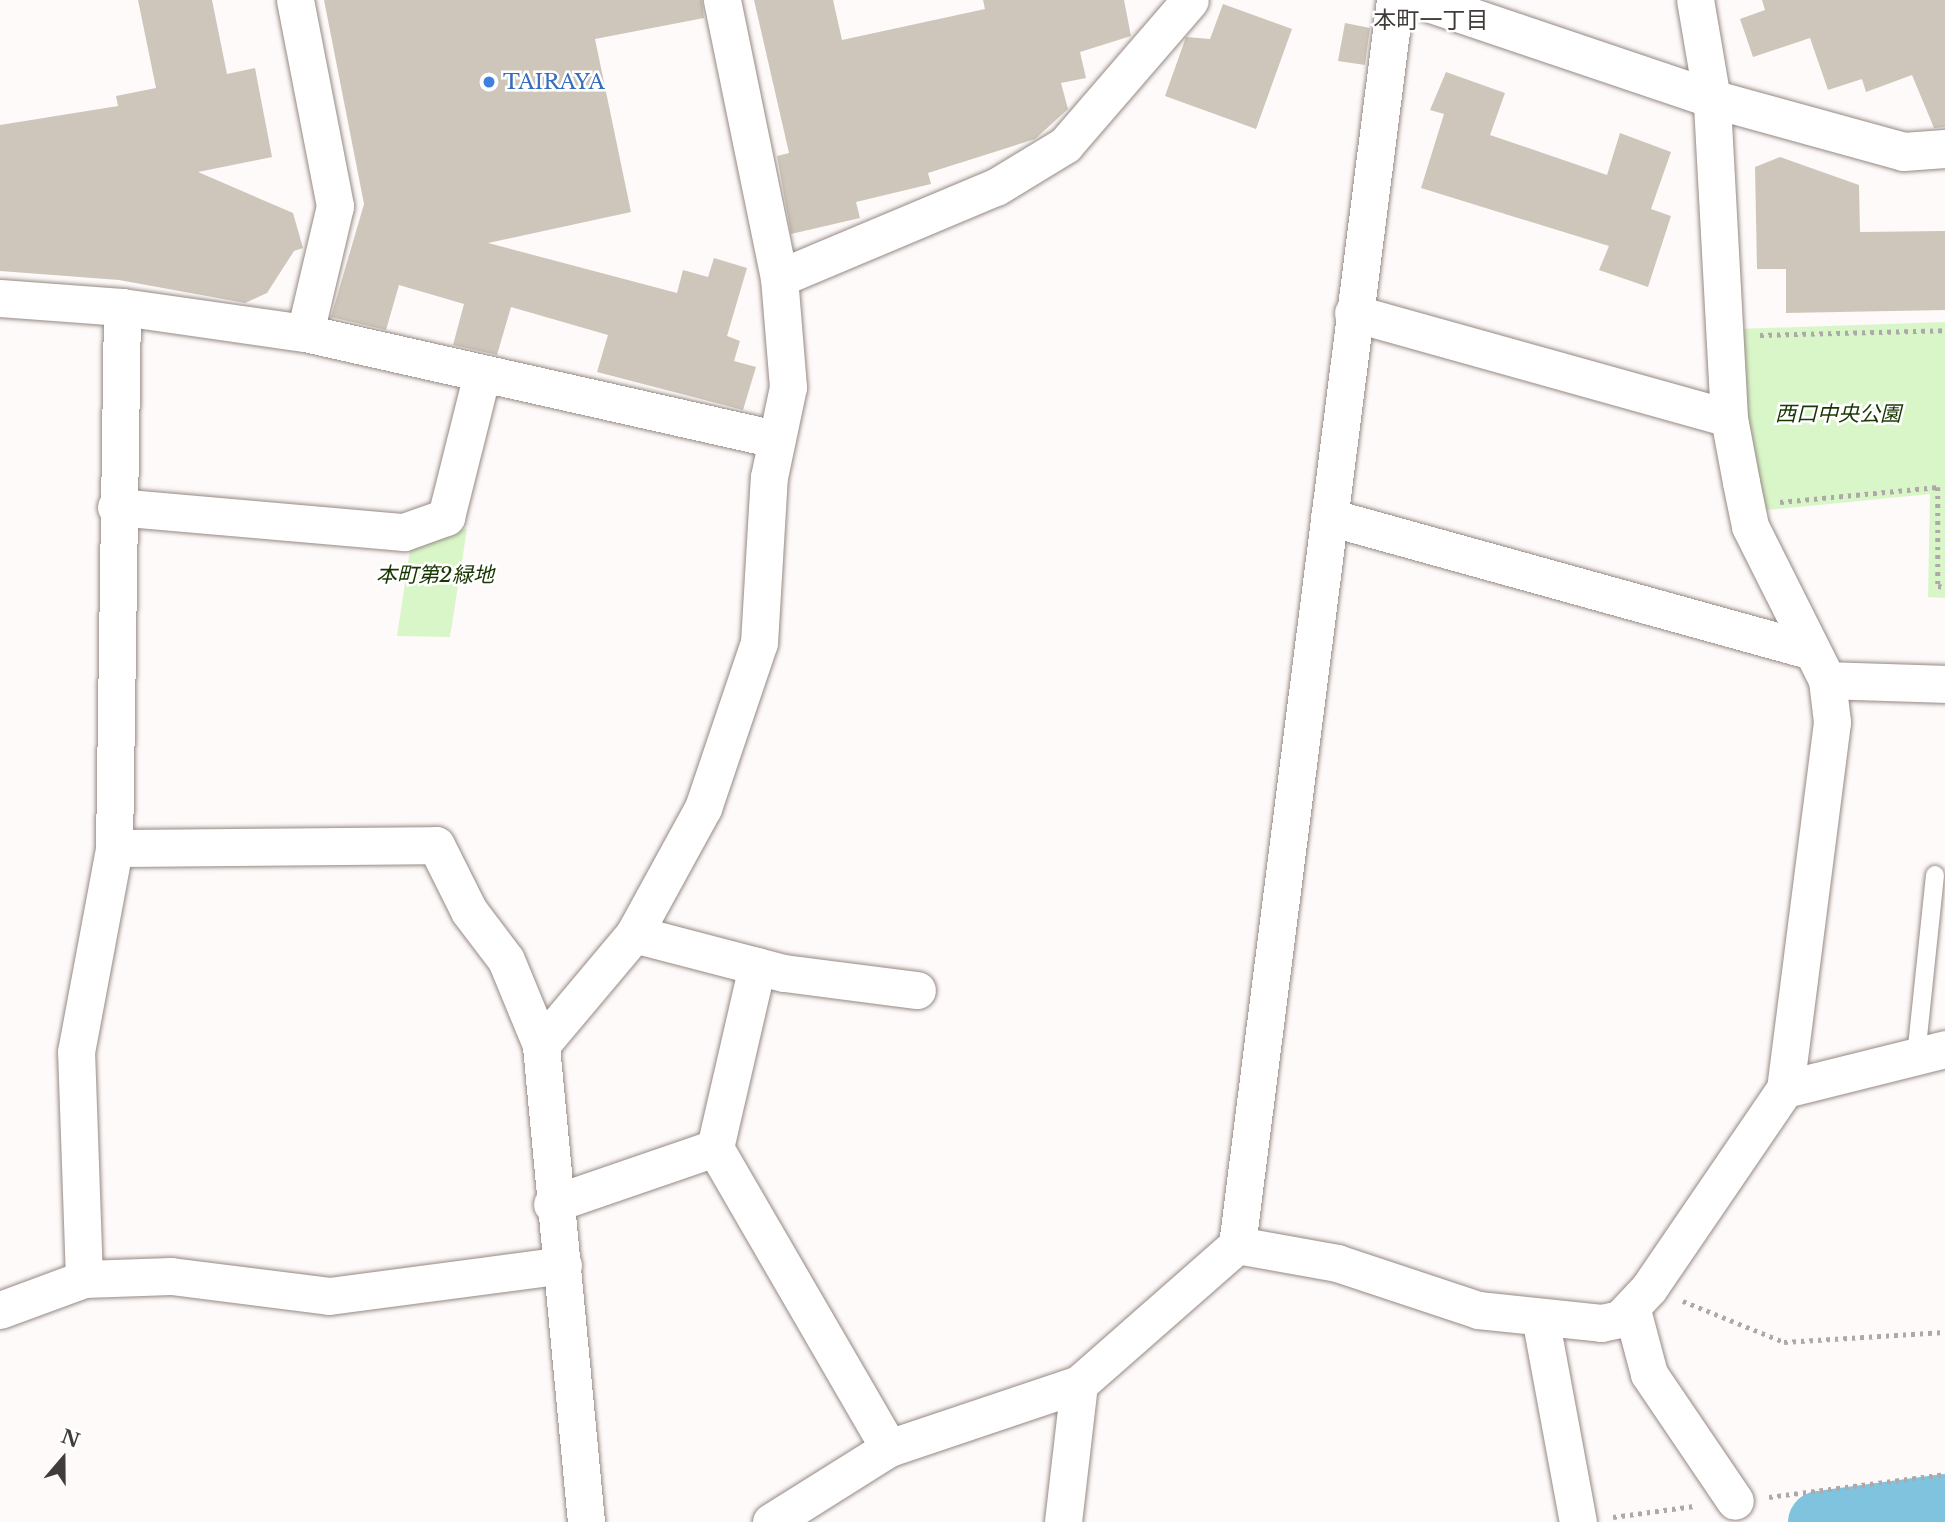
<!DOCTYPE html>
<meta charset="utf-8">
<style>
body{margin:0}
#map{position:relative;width:1945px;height:1522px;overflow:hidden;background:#fdfaf9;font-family:"Libre Baskerville","Noto Sans JP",serif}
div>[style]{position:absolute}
.green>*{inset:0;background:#d9f6c9}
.river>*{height:63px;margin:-31.5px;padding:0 31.5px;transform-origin:31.5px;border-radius:31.5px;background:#7fc3df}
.building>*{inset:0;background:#cec6ba}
.path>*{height:4.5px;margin-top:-2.25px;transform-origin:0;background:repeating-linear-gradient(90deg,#aea9a8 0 3.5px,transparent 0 8.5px)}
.roads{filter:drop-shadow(0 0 2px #968983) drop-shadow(0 0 2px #968983)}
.lane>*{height:18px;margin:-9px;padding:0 9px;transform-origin:9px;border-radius:9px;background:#fff}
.street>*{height:37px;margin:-18.5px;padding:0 18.5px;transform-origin:18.5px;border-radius:18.5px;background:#fff}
.secondary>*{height:38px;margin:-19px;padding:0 19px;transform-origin:19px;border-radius:19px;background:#fff}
.dots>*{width:19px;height:19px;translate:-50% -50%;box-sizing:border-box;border:4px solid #fff;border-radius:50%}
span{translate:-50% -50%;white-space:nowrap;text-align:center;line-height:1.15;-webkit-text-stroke:5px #fff;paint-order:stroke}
.shop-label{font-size:21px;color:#366cbe}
.left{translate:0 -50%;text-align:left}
.park-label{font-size:21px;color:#183600;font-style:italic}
.neighbourhood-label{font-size:23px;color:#413b39}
.north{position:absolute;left:28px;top:1424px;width:70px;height:70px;-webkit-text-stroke:5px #fff;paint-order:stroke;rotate:20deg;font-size:19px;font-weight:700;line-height:28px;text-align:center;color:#413b39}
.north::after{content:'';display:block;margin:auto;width:24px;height:32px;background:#413b39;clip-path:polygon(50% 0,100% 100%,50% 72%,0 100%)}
</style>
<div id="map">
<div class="green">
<i style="clip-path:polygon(1945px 322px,1945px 598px,1928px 597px,1930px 494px,1757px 511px,1738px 329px)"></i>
<i style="clip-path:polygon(449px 529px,467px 529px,450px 637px,397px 636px,410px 550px,443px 538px)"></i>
</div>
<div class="river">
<i style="left:1819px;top:1522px;width:127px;rotate:-7.7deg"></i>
</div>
<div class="building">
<i style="clip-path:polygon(138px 0,212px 0,227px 74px,255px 68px,272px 157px,198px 172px,293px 213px,303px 248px,294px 251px,267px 293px,245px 303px,119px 280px,0 271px,0 125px,118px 106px,116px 96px,156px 88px)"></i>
<i style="clip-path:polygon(324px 0,702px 0,704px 18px,595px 39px,631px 212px,488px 243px,677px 293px,683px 270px,708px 277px,714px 258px,747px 268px,727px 336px,740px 341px,734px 361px,756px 367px,743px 410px,597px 372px,608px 335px,511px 307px,497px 355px,453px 345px,464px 304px,399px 285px,386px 330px,331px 317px,364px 204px)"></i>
<i style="clip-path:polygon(754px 0,833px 0,842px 40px,985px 9px,983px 0,1124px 0,1131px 36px,1080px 52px,1086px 78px,1061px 83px,1068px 109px,1035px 139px,928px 173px,931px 184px,856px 202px,860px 218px,791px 234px,777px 156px,789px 153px)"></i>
<i style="clip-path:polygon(1762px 0,1945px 0,1945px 127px,1934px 128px,1912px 75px,1866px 92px,1862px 79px,1828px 90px,1810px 38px,1753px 57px,1740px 19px,1765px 10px)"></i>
<i style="clip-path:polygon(1223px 4px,1292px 29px,1256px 129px,1165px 96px,1186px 37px,1210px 39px)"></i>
<i style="clip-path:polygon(1345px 23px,1370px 28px,1365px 65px,1338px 61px)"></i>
<i style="clip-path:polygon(1446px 72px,1505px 93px,1490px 135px,1607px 175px,1620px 133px,1671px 152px,1651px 209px,1671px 216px,1648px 287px,1599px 270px,1609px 246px,1421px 188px,1444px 114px,1430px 110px)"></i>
<i style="clip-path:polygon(1780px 157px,1859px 185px,1860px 232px,1945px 231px,1945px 310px,1786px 313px,1786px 269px,1757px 269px,1755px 167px)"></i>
</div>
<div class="path">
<i style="left:1760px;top:335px;width:185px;rotate:-1.5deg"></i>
<i style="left:1780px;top:502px;width:159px;rotate:-5.4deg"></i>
<i style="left:1938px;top:487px;width:99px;rotate:90deg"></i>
<i style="left:1938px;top:586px;width:7px;rotate:8deg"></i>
<i style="left:1683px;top:1301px;width:109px;rotate:22.1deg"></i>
<i style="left:1784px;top:1342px;width:161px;rotate:-3.6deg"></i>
<i style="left:1769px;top:1497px;width:177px;rotate:-7.4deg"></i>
<i style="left:1613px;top:1517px;width:82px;rotate:-7.7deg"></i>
</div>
<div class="roads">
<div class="lane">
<i style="left:1916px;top:1056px;width:182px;rotate:-84deg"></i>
</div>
<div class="street">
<i style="left:295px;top:0;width:210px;rotate:79deg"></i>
<i style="left:335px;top:206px;width:130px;rotate:103.3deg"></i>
<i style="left:779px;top:278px;width:235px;rotate:-22.8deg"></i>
<i style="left:996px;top:187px;width:81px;rotate:-31.3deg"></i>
<i style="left:1065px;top:145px;width:191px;rotate:-49.2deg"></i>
<i style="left:0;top:298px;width:122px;rotate:4.2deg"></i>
<i style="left:122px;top:307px;width:185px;rotate:8.1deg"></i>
<i style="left:305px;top:333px;width:483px;rotate:12.7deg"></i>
<i style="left:1353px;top:313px;width:390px;rotate:15.6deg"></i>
<i style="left:116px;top:507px;width:289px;rotate:5deg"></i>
<i style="left:404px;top:532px;width:45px;rotate:-19.7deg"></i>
<i style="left:446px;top:517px;width:147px;rotate:-75.9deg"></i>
<i style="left:1329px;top:517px;width:499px;rotate:15.5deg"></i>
<i style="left:1827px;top:680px;width:118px;rotate:1.9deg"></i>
<i style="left:114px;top:848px;width:322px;rotate:-0.5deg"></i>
<i style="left:436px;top:845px;width:74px;rotate:63.4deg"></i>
<i style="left:469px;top:911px;width:61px;rotate:52.9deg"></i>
<i style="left:506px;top:960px;width:92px;rotate:67.6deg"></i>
<i style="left:634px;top:934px;width:155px;rotate:14.6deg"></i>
<i style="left:784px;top:973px;width:134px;rotate:7.3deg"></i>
<i style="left:757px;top:966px;width:187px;rotate:103deg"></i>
<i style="left:715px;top:1148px;width:347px;rotate:59.9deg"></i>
<i style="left:1785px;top:1089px;width:165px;rotate:-14deg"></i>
<i style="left:552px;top:1204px;width:172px;rotate:-19deg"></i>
<i style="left:1237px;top:1245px;width:102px;rotate:10.2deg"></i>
<i style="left:1337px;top:1263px;width:149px;rotate:18.4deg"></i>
<i style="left:1478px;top:1310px;width:124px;rotate:6deg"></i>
<i style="left:1601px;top:1323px;width:19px;rotate:-12deg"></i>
<i style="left:1620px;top:1319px;width:42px;rotate:-46.9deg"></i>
<i style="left:1649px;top:1288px;width:241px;rotate:-55.7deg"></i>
<i style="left:1785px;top:1089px;width:370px;rotate:-82.7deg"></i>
<i style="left:1832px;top:722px;width:42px;rotate:-96.8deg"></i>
<i style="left:1827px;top:680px;width:172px;rotate:-116.6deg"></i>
<i style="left:1750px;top:526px;width:45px;rotate:-101.6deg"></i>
<i style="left:1741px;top:482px;width:65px;rotate:-100.6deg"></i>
<i style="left:1729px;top:418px;width:319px;rotate:-93.1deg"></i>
<i style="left:1712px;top:99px;width:100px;rotate:-99.7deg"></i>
<i style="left:84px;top:1279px;width:227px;rotate:-92deg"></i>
<i style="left:76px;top:1052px;width:208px;rotate:-79.4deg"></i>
<i style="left:114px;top:848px;width:541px;rotate:-89.15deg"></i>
<i style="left:0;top:1310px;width:90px;rotate:-20.3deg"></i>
<i style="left:84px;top:1279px;width:87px;rotate:-2deg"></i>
<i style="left:171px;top:1276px;width:159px;rotate:7.2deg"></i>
<i style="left:329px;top:1296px;width:236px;rotate:-7.5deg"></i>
<i style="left:1632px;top:1310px;width:66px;rotate:75.1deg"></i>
<i style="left:1649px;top:1374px;width:153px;rotate:55.9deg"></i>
<i style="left:1540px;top:1317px;width:208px;rotate:79.5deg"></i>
<i style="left:586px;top:1522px;width:479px;rotate:-95.4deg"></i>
<i style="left:541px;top:1045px;width:145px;rotate:-50deg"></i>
<i style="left:634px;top:934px;width:144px;rotate:-61.3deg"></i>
<i style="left:703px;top:808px;width:174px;rotate:-71.3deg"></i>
<i style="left:759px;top:643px;width:166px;rotate:-86.6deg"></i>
<i style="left:769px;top:477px;width:92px;rotate:-78.1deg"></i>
<i style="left:788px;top:387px;width:109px;rotate:-94.7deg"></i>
<i style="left:779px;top:278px;width:284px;rotate:-101.6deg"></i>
<i style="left:771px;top:1522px;width:139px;rotate:-32.1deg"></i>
<i style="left:889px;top:1448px;width:200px;rotate:-18.6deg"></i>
<i style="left:1079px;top:1384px;width:210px;rotate:-41.3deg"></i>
<i style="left:1237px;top:1245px;width:1255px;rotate:-82.77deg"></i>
<i style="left:1063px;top:1522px;width:139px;rotate:-83.4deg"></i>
</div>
<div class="secondary">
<i style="left:1420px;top:0;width:308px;rotate:18.7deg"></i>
<i style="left:1712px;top:99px;width:199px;rotate:15.4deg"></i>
<i style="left:1904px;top:152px;width:41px;rotate:-4.2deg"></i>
</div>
</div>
<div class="dots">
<i style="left:489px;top:82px;background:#3f7fe0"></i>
</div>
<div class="shop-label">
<span class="left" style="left:503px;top:82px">TAIRAYA</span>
</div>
<div class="park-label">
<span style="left:1838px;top:414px">西口中央公園</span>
<span style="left:435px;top:575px">本町第2緑地</span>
</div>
<div class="neighbourhood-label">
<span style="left:1431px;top:20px">本町一丁目</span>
</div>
<div class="north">N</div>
</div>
